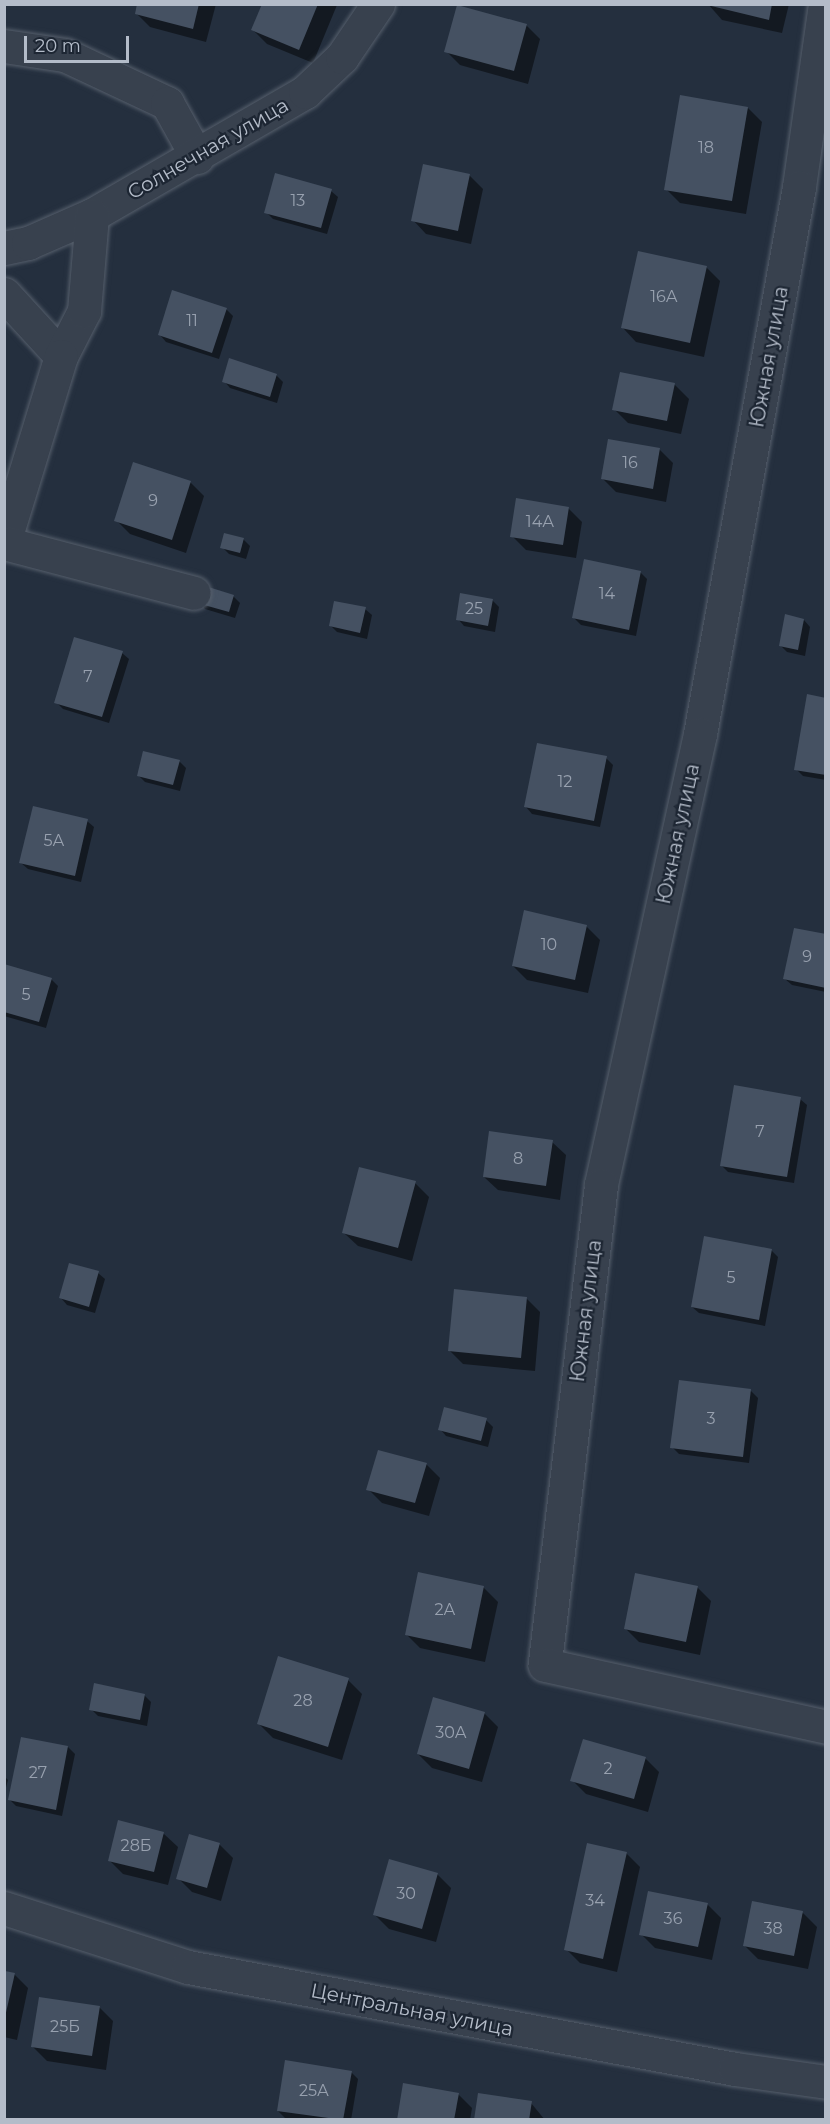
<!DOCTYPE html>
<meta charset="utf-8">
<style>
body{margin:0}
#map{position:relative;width:830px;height:2124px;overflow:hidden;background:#242f3e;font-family:Montserrat,sans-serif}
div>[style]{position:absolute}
.shadow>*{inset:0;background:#0007}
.building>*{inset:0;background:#455162}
.roads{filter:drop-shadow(0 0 2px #565f6c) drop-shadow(0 0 2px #565f6c)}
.minor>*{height:33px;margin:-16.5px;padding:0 16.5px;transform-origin:16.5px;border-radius:16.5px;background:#38414e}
span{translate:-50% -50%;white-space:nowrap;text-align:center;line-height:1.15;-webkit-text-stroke:4.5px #1d2633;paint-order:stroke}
.number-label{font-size:16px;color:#98a1af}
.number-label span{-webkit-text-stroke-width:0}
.street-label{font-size:20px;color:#b4bcc9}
.frame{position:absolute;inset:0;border:6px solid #b4bcc9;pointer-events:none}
.scale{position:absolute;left:24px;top:36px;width:105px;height:27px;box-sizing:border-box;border:3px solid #b4bcc9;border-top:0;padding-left:8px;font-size:18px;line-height:21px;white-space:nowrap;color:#b4bcc9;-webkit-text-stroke:4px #1d2633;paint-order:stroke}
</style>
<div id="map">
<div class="shadow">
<i style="clip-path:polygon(138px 4px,216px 4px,206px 42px,150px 27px,136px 13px)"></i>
<i style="clip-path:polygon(263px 4px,337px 5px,313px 63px,267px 44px,253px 30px)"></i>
<i style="clip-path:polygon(708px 4px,789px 4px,782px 33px,722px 20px)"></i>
<i style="clip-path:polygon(526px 25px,540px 39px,528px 84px,460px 65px,446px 51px)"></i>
<i style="clip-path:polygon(748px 108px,762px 122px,746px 214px,680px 203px,666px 189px)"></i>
<i style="clip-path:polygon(469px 175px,483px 189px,471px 244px,426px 234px,413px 220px)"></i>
<i style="clip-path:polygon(331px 191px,338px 197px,327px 234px,273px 219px,266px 212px)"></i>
<i style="clip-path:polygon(706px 267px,720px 281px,704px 357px,636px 342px,623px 328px)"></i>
<i style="clip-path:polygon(226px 309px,233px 316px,219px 359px,166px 342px,160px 335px)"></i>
<i style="clip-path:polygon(276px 375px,283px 382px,277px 403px,230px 388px,224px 381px)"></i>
<i style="clip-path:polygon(675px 385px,689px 399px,681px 434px,628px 423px,614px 409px)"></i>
<i style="clip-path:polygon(659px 449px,673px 463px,666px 502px,616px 492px,602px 478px)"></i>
<i style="clip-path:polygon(190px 482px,204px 496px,186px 553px,130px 534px,116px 520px)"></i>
<i style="clip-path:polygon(568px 508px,582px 522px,576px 558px,526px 550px,512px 536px)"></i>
<i style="clip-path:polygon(243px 539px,250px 546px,246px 559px,229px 554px,222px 547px)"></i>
<i style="clip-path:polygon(640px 572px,647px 579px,636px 636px,581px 625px,574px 618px)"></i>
<i style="clip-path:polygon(233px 596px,240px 603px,235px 618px,205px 609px,199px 602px)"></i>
<i style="clip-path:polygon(492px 600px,499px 607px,495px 632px,464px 626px,458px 619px)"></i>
<i style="clip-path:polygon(365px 609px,372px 615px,367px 639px,337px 632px,330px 625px)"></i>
<i style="clip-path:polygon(804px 620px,810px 627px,805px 656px,787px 652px,780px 645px)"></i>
<i style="clip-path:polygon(122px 653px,129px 659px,109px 723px,63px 709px,56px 702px)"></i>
<i style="clip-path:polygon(826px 699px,826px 780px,803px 776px,796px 769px)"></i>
<i style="clip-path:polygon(606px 758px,613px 765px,600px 827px,532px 814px,526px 807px)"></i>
<i style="clip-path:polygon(179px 761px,186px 768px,180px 791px,145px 782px,138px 775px)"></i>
<i style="clip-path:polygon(87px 821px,94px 827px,81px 882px,28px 869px,21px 863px)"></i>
<i style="clip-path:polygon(586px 926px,600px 940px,588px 993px,527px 980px,513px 966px)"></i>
<i style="clip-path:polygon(826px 936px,826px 992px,792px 985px,785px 979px)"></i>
<i style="clip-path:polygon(4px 965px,51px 979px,58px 986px,46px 1028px,4px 1016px)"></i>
<i style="clip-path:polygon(800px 1099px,807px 1105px,794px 1183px,728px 1172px,722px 1166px)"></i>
<i style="clip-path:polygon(552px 1142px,566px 1155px,560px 1200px,498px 1190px,484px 1177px)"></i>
<i style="clip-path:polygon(415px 1183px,429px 1197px,412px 1261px,358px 1246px,344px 1233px)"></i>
<i style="clip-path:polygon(771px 1250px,778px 1257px,765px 1326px,699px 1313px,692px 1307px)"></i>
<i style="clip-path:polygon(98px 1273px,105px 1279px,95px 1313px,67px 1305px,61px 1298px)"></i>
<i style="clip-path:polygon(526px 1298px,540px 1312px,535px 1371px,463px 1364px,449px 1350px)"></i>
<i style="clip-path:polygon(751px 1391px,758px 1398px,749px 1463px,679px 1454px,672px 1447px)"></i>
<i style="clip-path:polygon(486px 1420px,493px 1427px,488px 1447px,446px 1436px,440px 1429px)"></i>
<i style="clip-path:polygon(426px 1464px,440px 1478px,429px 1516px,382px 1503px,368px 1489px)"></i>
<i style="clip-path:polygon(420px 1573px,484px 1588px,498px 1602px,485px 1662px,420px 1648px,406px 1634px)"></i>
<i style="clip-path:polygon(697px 1587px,711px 1601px,700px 1655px,639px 1642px,625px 1628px)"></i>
<i style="clip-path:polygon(279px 1658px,348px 1680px,362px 1694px,342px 1760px,273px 1738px,259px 1724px)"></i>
<i style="clip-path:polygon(144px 1695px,151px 1702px,147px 1726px,98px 1716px,91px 1709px)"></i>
<i style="clip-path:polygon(484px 1713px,498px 1727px,482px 1782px,432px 1768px,418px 1754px)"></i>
<i style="clip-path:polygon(68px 1747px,75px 1754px,62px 1816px,16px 1806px,10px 1800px)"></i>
<i style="clip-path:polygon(645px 1758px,659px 1772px,648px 1812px,586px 1794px,572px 1780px)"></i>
<i style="clip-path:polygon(4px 1776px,8px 1780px,4px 1795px)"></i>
<i style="clip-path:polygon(164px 1834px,178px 1847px,168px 1885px,123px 1874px,109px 1860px)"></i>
<i style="clip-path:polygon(219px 1844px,233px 1858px,221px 1901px,192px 1892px,178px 1878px)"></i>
<i style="clip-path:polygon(626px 1853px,640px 1867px,617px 1972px,580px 1963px,566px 1949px)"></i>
<i style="clip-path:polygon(437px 1874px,451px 1888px,436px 1942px,389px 1929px,375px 1915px)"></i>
<i style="clip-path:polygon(707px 1904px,721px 1918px,712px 1960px,655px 1948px,641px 1934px)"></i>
<i style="clip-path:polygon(803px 1913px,817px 1927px,808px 1969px,758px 1959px,744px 1945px)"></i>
<i style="clip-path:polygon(4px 1972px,14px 1974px,28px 1988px,17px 2040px,4px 2037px)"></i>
<i style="clip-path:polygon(99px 2007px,113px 2021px,106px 2070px,47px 2061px,33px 2047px)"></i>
<i style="clip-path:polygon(351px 2072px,358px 2079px,351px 2120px,296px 2120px,285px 2118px,278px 2111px)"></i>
<i style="clip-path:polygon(458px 2094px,472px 2108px,470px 2120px,398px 2120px)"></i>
<i style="clip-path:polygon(531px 2103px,545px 2120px,475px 2120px)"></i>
</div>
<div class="building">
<i style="clip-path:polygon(137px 4px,199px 4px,193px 29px,135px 14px)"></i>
<i style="clip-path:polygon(262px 4px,318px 4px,299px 50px,251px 30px)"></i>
<i style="clip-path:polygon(703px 4px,772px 4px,769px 20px)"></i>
<i style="clip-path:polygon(457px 5px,527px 24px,514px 71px,444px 52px)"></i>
<i style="clip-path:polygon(680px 95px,748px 107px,732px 201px,664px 190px)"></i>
<i style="clip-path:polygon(423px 164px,470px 174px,458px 231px,411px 221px)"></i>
<i style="clip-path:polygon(275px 173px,332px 189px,321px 228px,264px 213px)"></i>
<i style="clip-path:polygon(638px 251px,707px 266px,690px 343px,621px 328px)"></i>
<i style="clip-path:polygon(172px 290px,227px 308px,212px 353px,158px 335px)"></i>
<i style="clip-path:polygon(229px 358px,277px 374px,270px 397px,222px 382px)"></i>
<i style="clip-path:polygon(620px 372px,675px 383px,667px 421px,612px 410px)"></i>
<i style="clip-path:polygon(608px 439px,660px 448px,653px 489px,601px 479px)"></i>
<i style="clip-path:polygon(133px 462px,191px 481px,172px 540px,114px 521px)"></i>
<i style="clip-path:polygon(516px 498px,569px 507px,563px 545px,510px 537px)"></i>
<i style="clip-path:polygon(224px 533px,244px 538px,240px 553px,220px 548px)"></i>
<i style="clip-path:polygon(584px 559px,641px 571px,629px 630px,572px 618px)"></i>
<i style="clip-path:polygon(202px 585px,234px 595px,229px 612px,197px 603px)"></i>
<i style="clip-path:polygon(460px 593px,493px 599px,488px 626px,456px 620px)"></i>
<i style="clip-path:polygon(334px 601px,366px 607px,360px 633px,329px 626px)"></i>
<i style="clip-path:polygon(785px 614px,804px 619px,798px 650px,779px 646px)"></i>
<i style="clip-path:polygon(74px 637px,123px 651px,102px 717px,54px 703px)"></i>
<i style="clip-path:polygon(807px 694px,826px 698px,826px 775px,794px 770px)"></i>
<i style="clip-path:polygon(537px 743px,607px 756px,594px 821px,524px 807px)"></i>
<i style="clip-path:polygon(143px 751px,180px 760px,173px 785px,137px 776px)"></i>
<i style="clip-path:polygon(33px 806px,88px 819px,75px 876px,19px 863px)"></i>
<i style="clip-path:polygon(524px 910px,587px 925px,575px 980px,512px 966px)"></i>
<i style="clip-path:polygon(794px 928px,826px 934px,826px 988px,783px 979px)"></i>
<i style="clip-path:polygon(4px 964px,52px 978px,39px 1022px,4px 1012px)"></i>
<i style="clip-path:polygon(734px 1085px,801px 1097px,787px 1177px,720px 1166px)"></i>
<i style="clip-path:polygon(489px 1131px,553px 1140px,546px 1186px,483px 1177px)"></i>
<i style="clip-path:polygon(359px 1167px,416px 1181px,398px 1248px,342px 1233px)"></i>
<i style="clip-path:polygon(704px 1236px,772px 1249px,759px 1320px,691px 1307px)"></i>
<i style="clip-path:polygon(69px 1263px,99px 1271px,89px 1307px,59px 1298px)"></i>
<i style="clip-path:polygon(454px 1289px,527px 1297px,521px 1358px,448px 1351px)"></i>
<i style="clip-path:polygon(679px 1380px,751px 1389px,743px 1457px,670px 1448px)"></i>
<i style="clip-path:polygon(444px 1407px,487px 1418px,481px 1441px,438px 1430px)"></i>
<i style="clip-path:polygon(378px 1450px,427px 1463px,415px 1503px,366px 1490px)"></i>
<i style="clip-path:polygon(418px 1572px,484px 1586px,471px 1649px,405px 1635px)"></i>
<i style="clip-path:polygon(635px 1573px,698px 1586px,686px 1642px,624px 1629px)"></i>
<i style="clip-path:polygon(278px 1656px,349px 1678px,328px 1747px,257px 1724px)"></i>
<i style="clip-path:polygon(94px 1683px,145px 1694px,140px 1720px,89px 1710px)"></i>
<i style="clip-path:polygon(433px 1697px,485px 1712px,469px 1769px,417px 1754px)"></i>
<i style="clip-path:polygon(21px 1737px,68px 1746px,56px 1810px,8px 1800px)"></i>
<i style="clip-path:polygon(583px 1739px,646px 1757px,634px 1799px,570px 1781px)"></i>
<i style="clip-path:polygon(118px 1820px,164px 1832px,154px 1872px,108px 1861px)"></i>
<i style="clip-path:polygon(189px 1834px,220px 1843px,207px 1888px,176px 1879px)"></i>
<i style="clip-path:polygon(587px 1843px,627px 1852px,603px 1959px,564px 1950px)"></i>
<i style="clip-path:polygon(389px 1859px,438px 1873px,422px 1929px,373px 1915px)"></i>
<i style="clip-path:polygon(648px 1891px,708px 1903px,698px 1947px,639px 1935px)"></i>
<i style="clip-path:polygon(752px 1901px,803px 1911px,794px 1956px,743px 1946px)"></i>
<i style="clip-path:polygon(5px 1971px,15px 1973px,5px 2017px)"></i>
<i style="clip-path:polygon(39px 1997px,100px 2006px,92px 2056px,31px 2047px)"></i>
<i style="clip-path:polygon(285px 2060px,352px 2071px,343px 2120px,277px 2111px)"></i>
<i style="clip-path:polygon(403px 2083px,459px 2093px,454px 2120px,397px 2120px)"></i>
<i style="clip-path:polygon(478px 2093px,532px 2101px,529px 2120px,474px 2120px)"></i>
</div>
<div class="roads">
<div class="minor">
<i style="left:825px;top:4px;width:185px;rotate:98.1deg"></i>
<i style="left:799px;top:187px;width:556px;rotate:100.26deg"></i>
<i style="left:700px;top:734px;width:462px;rotate:102.4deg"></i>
<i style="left:601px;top:1185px;width:483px;rotate:96.7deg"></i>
<i style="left:545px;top:1665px;width:288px;rotate:12.4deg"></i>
<i style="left:4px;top:46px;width:62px;rotate:8.4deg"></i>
<i style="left:65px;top:55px;width:113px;rotate:25.2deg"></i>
<i style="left:167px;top:103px;width:62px;rotate:60.9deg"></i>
<i style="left:4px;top:248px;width:25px;rotate:-12deg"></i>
<i style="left:28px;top:243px;width:70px;rotate:-23.6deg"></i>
<i style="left:92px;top:215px;width:246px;rotate:-30deg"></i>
<i style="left:305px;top:92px;width:51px;rotate:-43.4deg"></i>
<i style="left:342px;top:57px;width:64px;rotate:-55.8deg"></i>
<i style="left:4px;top:294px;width:84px;rotate:47.4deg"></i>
<i style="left:61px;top:356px;width:51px;rotate:-62.9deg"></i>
<i style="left:84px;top:311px;width:96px;rotate:-85.2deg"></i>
<i style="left:61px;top:356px;width:195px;rotate:107deg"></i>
<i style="left:4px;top:543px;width:196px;rotate:14.7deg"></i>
<i style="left:4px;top:1908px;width:193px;rotate:17.8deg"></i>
<i style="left:188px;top:1967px;width:556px;rotate:10.56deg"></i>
<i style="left:735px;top:2069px;width:92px;rotate:8.1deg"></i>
</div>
</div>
<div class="number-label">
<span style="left:706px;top:148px">18</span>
<span style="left:298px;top:201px">13</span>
<span style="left:664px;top:297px">16А</span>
<span style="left:192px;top:321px">11</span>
<span style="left:630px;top:463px">16</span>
<span style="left:153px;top:501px">9</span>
<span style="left:540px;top:522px">14А</span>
<span style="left:607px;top:594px">14</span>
<span style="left:474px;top:609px">25</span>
<span style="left:88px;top:677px">7</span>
<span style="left:565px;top:782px">12</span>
<span style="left:54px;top:841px">5А</span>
<span style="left:549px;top:945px">10</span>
<span style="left:807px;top:957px">9</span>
<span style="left:26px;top:995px">5</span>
<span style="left:760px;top:1132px">7</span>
<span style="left:518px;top:1159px">8</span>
<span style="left:731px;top:1278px">5</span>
<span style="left:711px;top:1419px">3</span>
<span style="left:445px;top:1610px">2А</span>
<span style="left:303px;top:1701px">28</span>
<span style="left:451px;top:1733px">30А</span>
<span style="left:608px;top:1769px">2</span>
<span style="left:38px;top:1773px">27</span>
<span style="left:136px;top:1846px">28Б</span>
<span style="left:406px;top:1894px">30</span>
<span style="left:595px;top:1901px">34</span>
<span style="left:673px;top:1919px">36</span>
<span style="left:773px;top:1929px">38</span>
<span style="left:65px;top:2027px">25Б</span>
<span style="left:314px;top:2091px">25А</span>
</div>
<div class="street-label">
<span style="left:208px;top:149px;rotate:-30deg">Солнечная улица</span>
<span style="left:769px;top:357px;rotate:-80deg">Южная улица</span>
<span style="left:678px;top:834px;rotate:-78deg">Южная улица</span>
<span style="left:586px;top:1311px;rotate:-83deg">Южная улица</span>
<span style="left:412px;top:2010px;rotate:11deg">Центральная улица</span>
</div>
<div class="frame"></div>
<div class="scale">20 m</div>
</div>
